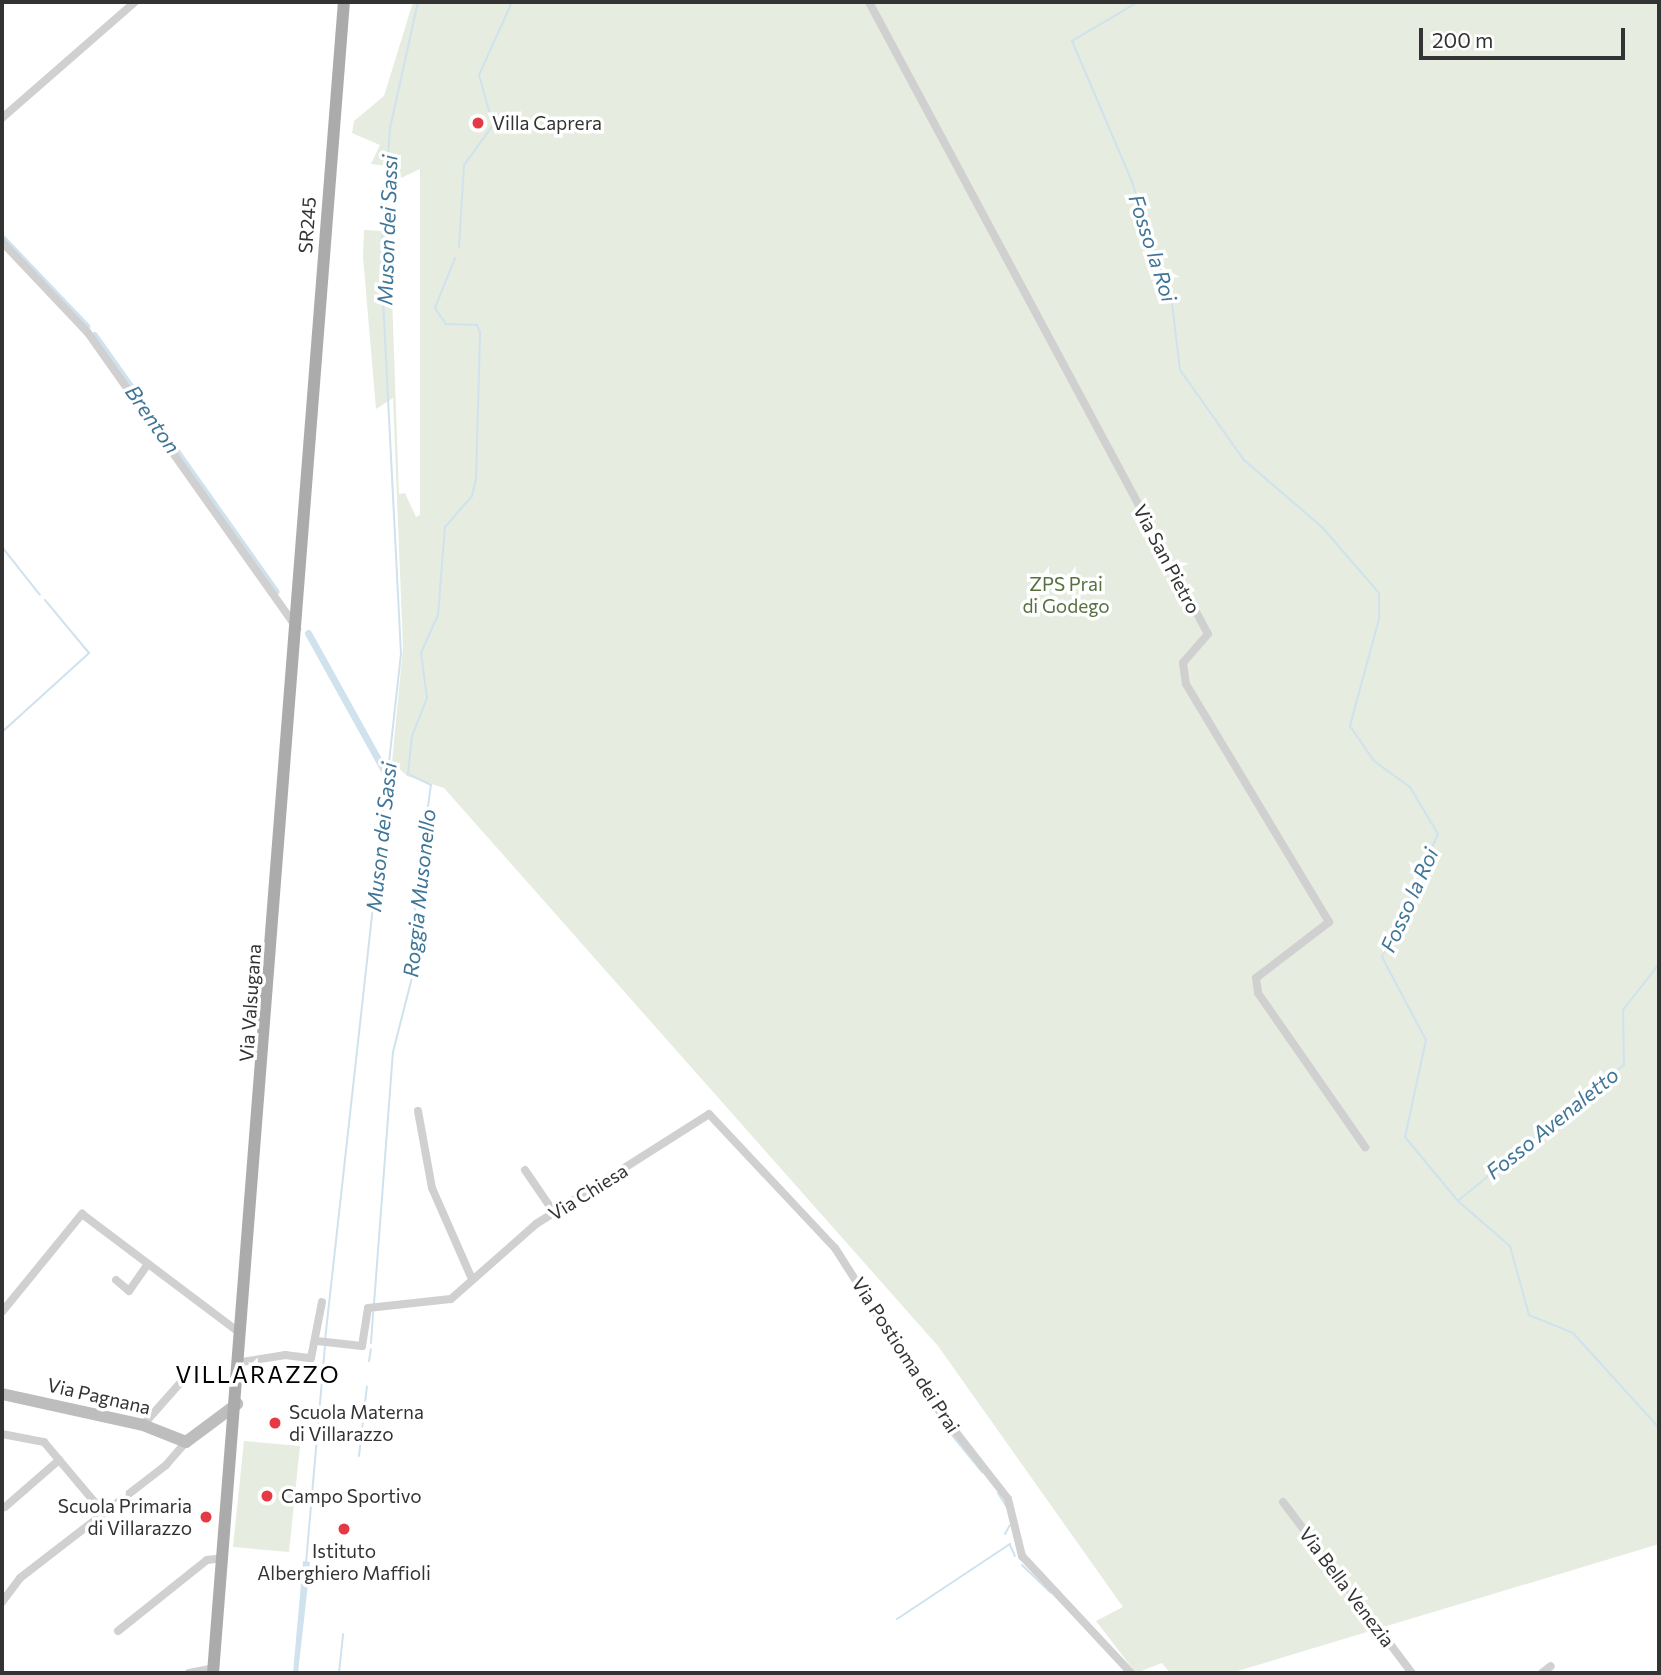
<!DOCTYPE html>
<style>
body{margin:0}
#map{position:relative;width:1661px;height:1675px;overflow:hidden;background:#fff;font-family:Commissioner,sans-serif}
div>[style]{position:absolute}
.green>*{inset:0;background:#e6ecdf}
.water>*{inset:0;background:#cfe2ee}
.stream>*{height:2px;margin:-1px;padding:0 1px;transform-origin:1px;border-radius:1px;background:#cfe2ee}
.canal>*{height:7px;margin:-3.5px;padding:0 3.5px;transform-origin:3.5px;border-radius:3.5px;background:#cfe2ee}
.street>*{height:8px;margin:-4px;padding:0 4px;transform-origin:4px;border-radius:4px;background:#d0d0d0}
.secondary>*{height:12px;margin:-6px;padding:0 6px;transform-origin:6px;border-radius:6px;background:#bdbdbd}
.primary>*{height:12px;margin:-6px;padding:0 6px;transform-origin:6px;border-radius:6px;background:#ababab}
.dots>*{width:19px;height:19px;translate:-50% -50%;box-sizing:border-box;border:4px solid #fff;border-radius:50%}
span{translate:-50% -50%;white-space:nowrap;text-align:center;line-height:1.15;-webkit-text-stroke:7px #fff;paint-order:stroke}
.poi-label{font-size:19px;color:#333}
.left{translate:0 -50%;text-align:left}
.right{translate:-100% -50%;text-align:right}
.street-label{font-size:19px;color:#333}
.park-label{font-size:19px;color:#56703f}
.water-label{font-size:21px;color:#3f7597;font-style:italic}
.quarter-label{font-size:23px;color:#000;letter-spacing:2px}
.frame{position:absolute;inset:0;border:4px solid #333;pointer-events:none}
.scale{position:absolute;left:1419px;top:28px;width:206px;height:32px;box-sizing:border-box;border:4px solid #333;border-top:0;padding-left:9px;font-size:21px;line-height:24px;white-space:nowrap;color:#333;-webkit-text-stroke:5px #fff;paint-order:stroke}
</style>
<div id="map">
<div class="green">
<i style="clip-path:polygon(evenodd,413px 2px,1659px 2px,1659px 1544px,1231px 1673px,1170px 1673px,1162px 1663px,1136px 1673px,1096px 1621px,1123px 1607px,938px 1346px,444px 788px,407px 776px,392px 762px,403px 648px,393px 398px,376px 409px,363px 257px,364px 230px,382px 231px,388px 166px,371px 164px,380px 145px,352px 133px,354px 121px,384px 96px,413px 2px,420px 169px,420px 515px,416px 517px,405px 493px,399px 494px,391px 269px,398px 171px,401px 178px,420px 169px)"></i>
<i style="clip-path:polygon(244px 1441px,300px 1446px,289px 1552px,233px 1547px)"></i>
</div>
<div class="water">
<i style="clip-path:polygon(303px 1561px,310px 1562px,308px 1584px,298px 1673px,293px 1673px)"></i>
</div>
<div class="stream">
<i style="left:1138px;top:2px;width:77px;rotate:149.4deg"></i>
<i style="left:1072px;top:41px;width:150px;rotate:66.9deg"></i>
<i style="left:1131px;top:179px;width:131px;rotate:71.7deg"></i>
<i style="left:1172px;top:303px;width:67px;rotate:83.2deg"></i>
<i style="left:1180px;top:370px;width:110px;rotate:54.6deg"></i>
<i style="left:1244px;top:460px;width:103px;rotate:40.7deg"></i>
<i style="left:1322px;top:527px;width:87px;rotate:49.2deg"></i>
<i style="left:1379px;top:593px;width:26px;rotate:90deg"></i>
<i style="left:1379px;top:619px;width:111px;rotate:105.2deg"></i>
<i style="left:1350px;top:726px;width:42px;rotate:55.6deg"></i>
<i style="left:1374px;top:761px;width:44px;rotate:35.8deg"></i>
<i style="left:1410px;top:787px;width:55px;rotate:59.2deg"></i>
<i style="left:1438px;top:834px;width:135px;rotate:114.5deg"></i>
<i style="left:1382px;top:957px;width:94px;rotate:62.1deg"></i>
<i style="left:1426px;top:1040px;width:99px;rotate:102.2deg"></i>
<i style="left:1405px;top:1137px;width:83px;rotate:50.4deg"></i>
<i style="left:1458px;top:1201px;width:69px;rotate:40.9deg"></i>
<i style="left:1510px;top:1246px;width:72px;rotate:74.6deg"></i>
<i style="left:1529px;top:1315px;width:48px;rotate:22.2deg"></i>
<i style="left:1573px;top:1333px;width:128px;rotate:47.8deg"></i>
<i style="left:459px;top:247px;width:82px;rotate:-86.5deg"></i>
<i style="left:464px;top:165px;width:49px;rotate:-54.1deg"></i>
<i style="left:493px;top:125px;width:52px;rotate:-105.6deg"></i>
<i style="left:479px;top:75px;width:80px;rotate:-65.7deg"></i>
<i style="left:2px;top:497px;width:12px;rotate:90deg"></i>
<i style="left:2px;top:547px;width:61px;rotate:51.6deg"></i>
<i style="left:2px;top:732px;width:118px;rotate:-42.2deg"></i>
<i style="left:89px;top:653px;width:69px;rotate:-129.7deg"></i>
<i style="left:1459px;top:1200px;width:213px;rotate:-39.3deg"></i>
<i style="left:1624px;top:1065px;width:55px;rotate:-91deg"></i>
<i style="left:1623px;top:1010px;width:58px;rotate:-52deg"></i>
<i style="left:374px;top:1304px;width:253px;rotate:-85.7deg"></i>
<i style="left:393px;top:1052px;width:93px;rotate:-75.7deg"></i>
<i style="left:416px;top:962px;width:62px;rotate:-90.9deg"></i>
<i style="left:415px;top:900px;width:116px;rotate:-82.1deg"></i>
<i style="left:431px;top:785px;width:25px;rotate:-154deg"></i>
<i style="left:408px;top:774px;width:38px;rotate:-84deg"></i>
<i style="left:412px;top:736px;width:41px;rotate:-68.5deg"></i>
<i style="left:427px;top:698px;width:45px;rotate:-97.6deg"></i>
<i style="left:421px;top:653px;width:42px;rotate:-65.9deg"></i>
<i style="left:438px;top:615px;width:88px;rotate:-85.5deg"></i>
<i style="left:445px;top:527px;width:41px;rotate:-48.9deg"></i>
<i style="left:472px;top:496px;width:17px;rotate:-77deg"></i>
<i style="left:476px;top:479px;width:147px;rotate:-88.4deg"></i>
<i style="left:480px;top:332px;width:8px;rotate:-113deg"></i>
<i style="left:477px;top:325px;width:31px;rotate:-178deg"></i>
<i style="left:446px;top:324px;width:19px;rotate:-125deg"></i>
<i style="left:435px;top:308px;width:54px;rotate:-68.2deg"></i>
<i style="left:325px;top:1340px;width:690px;rotate:-83.68deg"></i>
<i style="left:401px;top:654px;width:398px;rotate:-92.9deg"></i>
<i style="left:381px;top:257px;width:129px;rotate:-86deg"></i>
<i style="left:390px;top:128px;width:129px;rotate:-77.5deg"></i>
<i style="left:371px;top:1343px;width:31px;rotate:-86deg"></i>
<i style="left:369px;top:1361px;width:12px;rotate:-81deg"></i>
<i style="left:943px;top:1424px;width:62px;rotate:50.9deg"></i>
<i style="left:359px;top:1456px;width:70px;rotate:-83.5deg"></i>
<i style="left:998px;top:1493px;width:15px;rotate:58deg"></i>
<i style="left:1005px;top:1534px;width:10px;rotate:-61deg"></i>
<i style="left:1010px;top:1545px;width:12px;rotate:66deg"></i>
<i style="left:306px;top:1563px;width:218px;rotate:-85deg"></i>
<i style="left:1022px;top:1565px;width:40px;rotate:44deg"></i>
<i style="left:897px;top:1619px;width:136px;rotate:-33.6deg"></i>
<i style="left:339px;top:1673px;width:39px;rotate:-84deg"></i>
</div>
<div class="canal">
<i style="left:2px;top:238px;width:122px;rotate:46.3deg"></i>
<i style="left:94px;top:335px;width:314px;rotate:54.7deg"></i>
<i style="left:308px;top:633px;width:159px;rotate:61deg"></i>
</div>
<div class="street">
<i style="left:869px;top:2px;width:717px;rotate:61.79deg"></i>
<i style="left:1208px;top:634px;width:38px;rotate:131deg"></i>
<i style="left:1183px;top:663px;width:21px;rotate:82deg"></i>
<i style="left:1186px;top:684px;width:278px;rotate:59deg"></i>
<i style="left:1329px;top:922px;width:92px;rotate:142.5deg"></i>
<i style="left:1256px;top:978px;width:15px;rotate:82deg"></i>
<i style="left:1258px;top:993px;width:188px;rotate:55.2deg"></i>
<i style="left:2px;top:118px;width:176px;rotate:-41.1deg"></i>
<i style="left:2px;top:242px;width:125px;rotate:46.6deg"></i>
<i style="left:88px;top:333px;width:362px;rotate:54.7deg"></i>
<i style="left:418px;top:1111px;width:78px;rotate:79.7deg"></i>
<i style="left:432px;top:1188px;width:99px;rotate:66.3deg"></i>
<i style="left:525px;top:1170px;width:53px;rotate:55.7deg"></i>
<i style="left:116px;top:1280px;width:17px;rotate:40deg"></i>
<i style="left:129px;top:1291px;width:33px;rotate:-55deg"></i>
<i style="left:2px;top:1312px;width:127px;rotate:-50.8deg"></i>
<i style="left:82px;top:1214px;width:198px;rotate:37deg"></i>
<i style="left:317px;top:1341px;width:45px;rotate:6.3deg"></i>
<i style="left:362px;top:1346px;width:38px;rotate:-81deg"></i>
<i style="left:368px;top:1308px;width:83px;rotate:-6.2deg"></i>
<i style="left:451px;top:1299px;width:113px;rotate:-41.4deg"></i>
<i style="left:536px;top:1224px;width:205px;rotate:-32.4deg"></i>
<i style="left:709px;top:1114px;width:184px;rotate:46.8deg"></i>
<i style="left:835px;top:1248px;width:190px;rotate:57.5deg"></i>
<i style="left:937px;top:1408px;width:115px;rotate:52deg"></i>
<i style="left:1008px;top:1499px;width:59px;rotate:76.2deg"></i>
<i style="left:1022px;top:1556px;width:160px;rotate:47deg"></i>
<i style="left:242px;top:1362px;width:44px;rotate:-9.2deg"></i>
<i style="left:285px;top:1355px;width:26px;rotate:7deg"></i>
<i style="left:311px;top:1358px;width:57px;rotate:-78.9deg"></i>
<i style="left:143px;top:1425px;width:57px;rotate:-48.5deg"></i>
<i style="left:2px;top:1434px;width:43px;rotate:10.8deg"></i>
<i style="left:44px;top:1442px;width:92px;rotate:49.9deg"></i>
<i style="left:1283px;top:1502px;width:214px;rotate:53deg"></i>
<i style="left:5px;top:1507px;width:72px;rotate:-41deg"></i>
<i style="left:2px;top:1602px;width:30px;rotate:-53deg"></i>
<i style="left:20px;top:1578px;width:185px;rotate:-37.7deg"></i>
<i style="left:166px;top:1465px;width:30px;rotate:-49deg"></i>
<i style="left:118px;top:1631px;width:114px;rotate:-38.6deg"></i>
<i style="left:207px;top:1560px;width:17px;rotate:-7deg"></i>
<i style="left:189px;top:1673px;width:25px;rotate:-11deg"></i>
<i style="left:1542px;top:1673px;width:11px;rotate:-38deg"></i>
</div>
<div class="secondary">
<i style="left:2px;top:1394px;width:144px;rotate:12.4deg"></i>
<i style="left:143px;top:1425px;width:46px;rotate:21.6deg"></i>
<i style="left:186px;top:1442px;width:64px;rotate:-36.7deg"></i>
</div>
<div class="primary">
<i style="left:213px;top:1673px;width:1676px;rotate:-85.52deg"></i>
</div>
<div class="dots">
<i style="left:478px;top:123px;background:#e63946"></i>
<i style="left:275px;top:1423px;background:#e63946"></i>
<i style="left:267px;top:1496px;background:#e63946"></i>
<i style="left:206px;top:1517px;background:#e63946"></i>
<i style="left:344px;top:1529px;background:#e63946"></i>
</div>
<div class="poi-label">
<span class="left" style="left:492px;top:123px">Villa Caprera</span>
<span class="left" style="left:289px;top:1423px">Scuola Materna<br>di Villarazzo</span>
<span class="left" style="left:281px;top:1496px">Campo Sportivo</span>
<span class="right" style="left:192px;top:1517px">Scuola Primaria<br>di Villarazzo</span>
<span style="left:344px;top:1562px">Istituto<br>Alberghiero Maffioli</span>
</div>
<div class="street-label">
<span style="left:307px;top:225px;rotate:-86deg">SR245</span>
<span style="left:1167px;top:559px;rotate:62deg">Via San Pietro</span>
<span style="left:250px;top:1003px;rotate:-86deg">Via Valsugana</span>
<span style="left:588px;top:1192px;rotate:-32deg">Via Chiesa</span>
<span style="left:906px;top:1355px;rotate:57deg">Via Postioma dei Prai</span>
<span style="left:99px;top:1396px;rotate:13deg">Via Pagnana</span>
<span style="left:1347px;top:1587px;rotate:53deg">Via Bella Venezia</span>
</div>
<div class="park-label">
<span style="left:1066px;top:595px">ZPS Prai<br>di Godego</span>
</div>
<div class="water-label">
<span style="left:387px;top:230px;rotate:-88deg">Muson dei Sassi</span>
<span style="left:1153px;top:248px;rotate:72deg">Fosso la Roi</span>
<span style="left:153px;top:419px;rotate:55deg">Brenton</span>
<span style="left:381px;top:837px;rotate:-84deg">Muson dei Sassi</span>
<span style="left:419px;top:893px;rotate:-84deg">Roggia Musonello</span>
<span style="left:1409px;top:900px;rotate:-66deg">Fosso la Roi</span>
<span style="left:1552px;top:1123px;rotate:-39deg">Fosso Avenaletto</span>
</div>
<div class="quarter-label">
<span style="left:258px;top:1374px">VILLARAZZO</span>
</div>
<div class="frame"></div>
<div class="scale">200 m</div>
</div>
